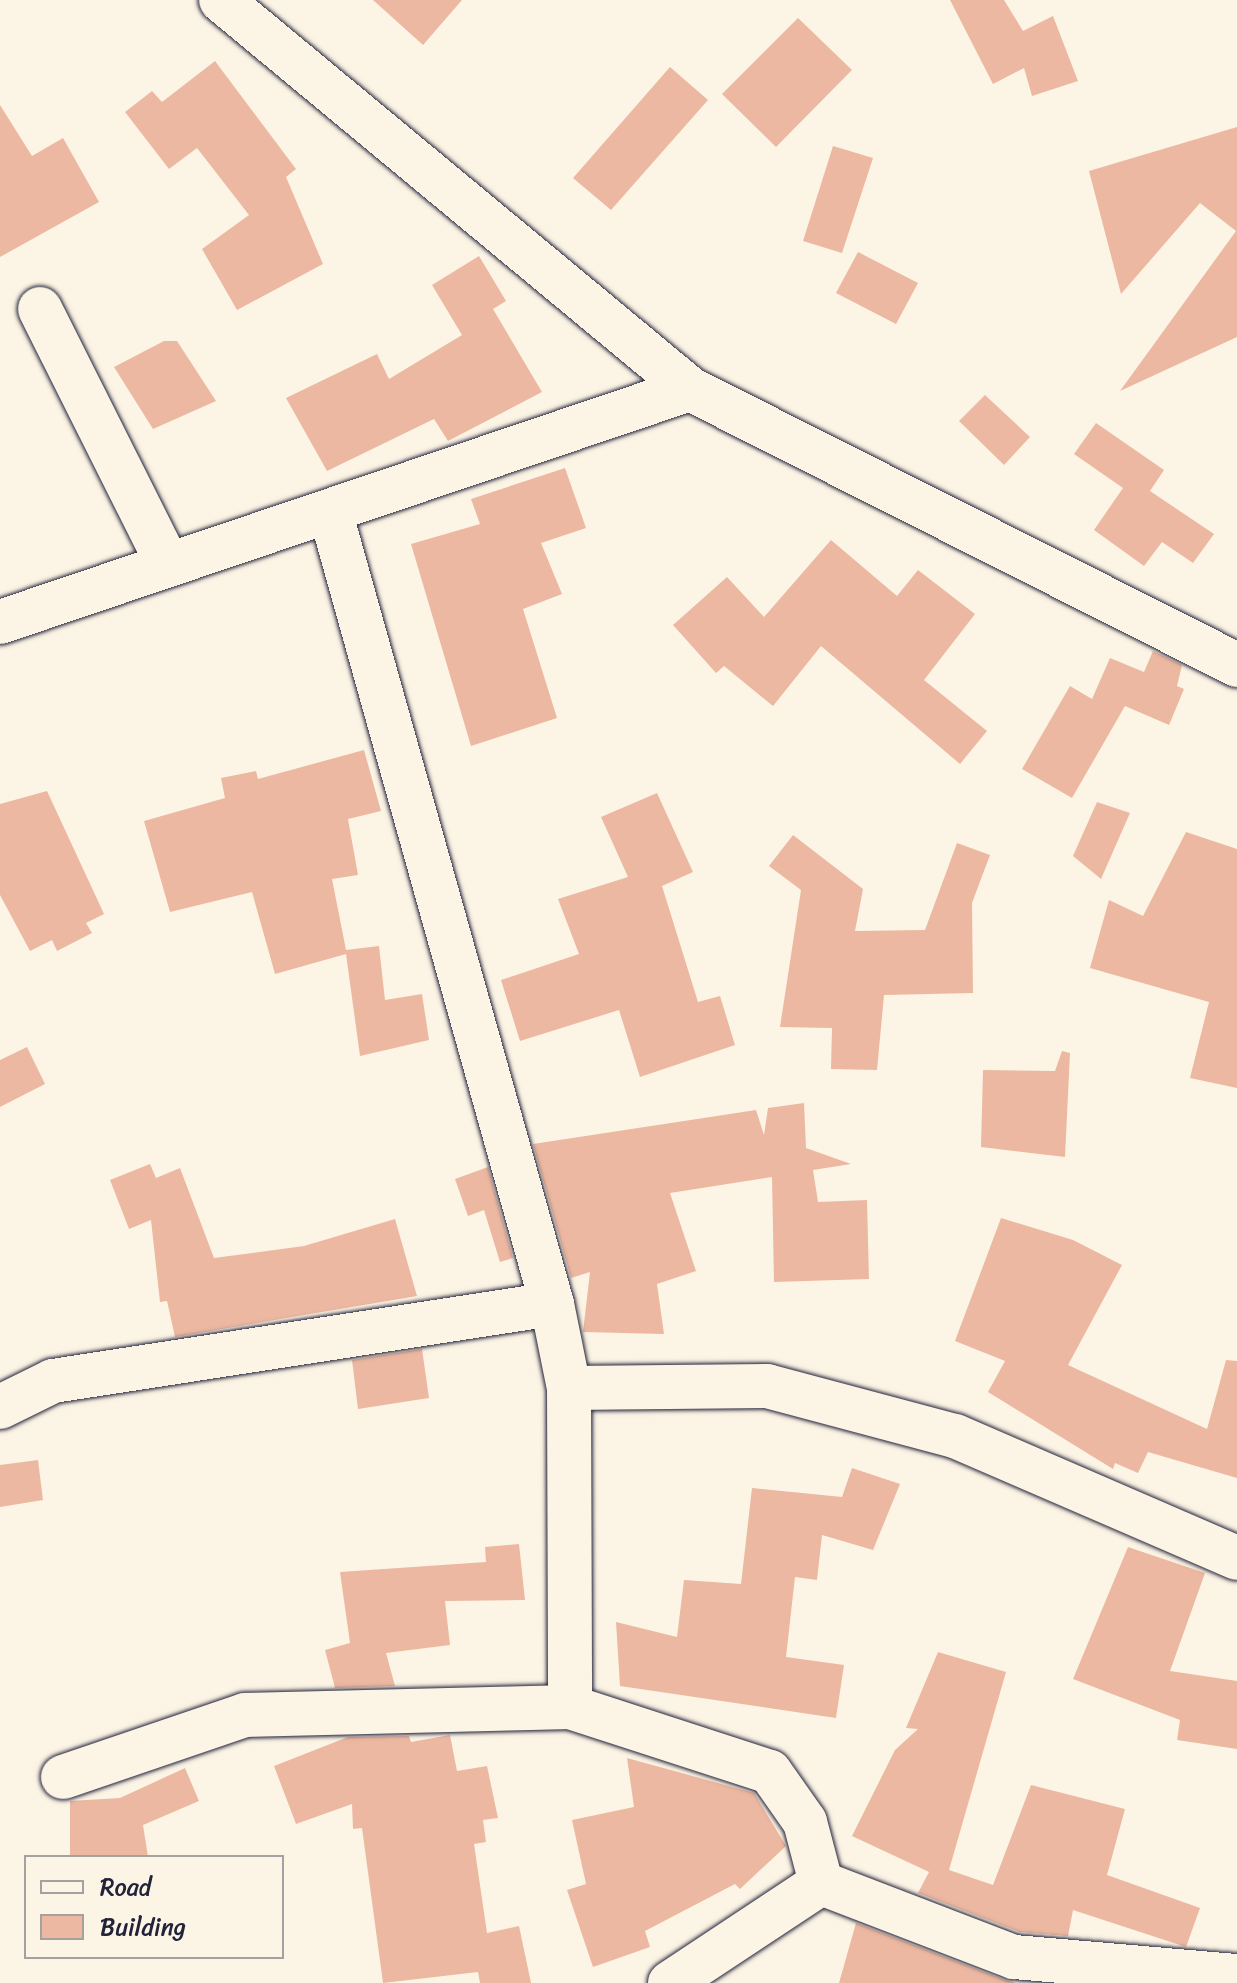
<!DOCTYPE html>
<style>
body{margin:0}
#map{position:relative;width:1237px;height:1983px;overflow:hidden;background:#fcf5e5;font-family:Sriracha,sans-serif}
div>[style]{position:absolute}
.building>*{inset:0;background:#edb8a1}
.roads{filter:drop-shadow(0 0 2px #22223b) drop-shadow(0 0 2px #22223b)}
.minor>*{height:44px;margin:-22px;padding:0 22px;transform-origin:22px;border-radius:22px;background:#fcf5e5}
.secondary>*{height:44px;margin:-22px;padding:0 22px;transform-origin:22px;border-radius:22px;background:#fcf5e5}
span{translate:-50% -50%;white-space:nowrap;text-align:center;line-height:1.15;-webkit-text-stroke:6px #fcf5e5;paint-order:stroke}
.legend{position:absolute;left:24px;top:1855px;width:260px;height:104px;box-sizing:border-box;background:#fcf5e5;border:2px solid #a5a1a1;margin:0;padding:10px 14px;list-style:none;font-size:24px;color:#22223b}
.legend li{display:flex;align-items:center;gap:16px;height:40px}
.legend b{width:40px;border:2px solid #a5a1a1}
</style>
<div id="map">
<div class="building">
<i style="clip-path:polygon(373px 0,462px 0,423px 45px)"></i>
<i style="clip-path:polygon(950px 0,1004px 0,1023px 31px,1053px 16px,1078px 81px,1032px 96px,1024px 68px,993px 84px)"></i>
<i style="clip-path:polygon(798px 18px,852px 70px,776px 147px,722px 94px)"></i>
<i style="clip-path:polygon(215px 61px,296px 169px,286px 177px,323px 264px,237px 310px,202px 249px,249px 215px,197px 148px,169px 169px,125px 112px,152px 91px,162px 102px)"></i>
<i style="clip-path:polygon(670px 67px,708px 100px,611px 210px,573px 178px)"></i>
<i style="clip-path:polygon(0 105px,32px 156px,63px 138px,99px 202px,0 257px)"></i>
<i style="clip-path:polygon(1237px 127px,1237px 337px,1120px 391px,1236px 231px,1200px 203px,1121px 294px,1089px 171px)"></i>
<i style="clip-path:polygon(833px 146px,873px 158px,842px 253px,803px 241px)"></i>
<i style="clip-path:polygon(858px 252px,918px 283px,896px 324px,836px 293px)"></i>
<i style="clip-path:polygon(479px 256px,506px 301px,493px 309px,542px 392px,448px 441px,434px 419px,327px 471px,286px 398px,377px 354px,389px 379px,462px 335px,432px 285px)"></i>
<i style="clip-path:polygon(164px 341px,177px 341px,216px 401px,153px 429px,114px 367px)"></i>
<i style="clip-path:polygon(985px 395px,1030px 437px,1004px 465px,959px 421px)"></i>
<i style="clip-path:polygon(1096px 423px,1164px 470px,1150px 491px,1214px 534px,1193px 563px,1162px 542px,1144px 566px,1094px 530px,1123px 488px,1074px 454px)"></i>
<i style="clip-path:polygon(565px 468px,586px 528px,541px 543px,562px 594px,523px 609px,557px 718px,471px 746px,411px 544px,480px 524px,471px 499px)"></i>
<i style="clip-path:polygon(831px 540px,897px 596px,918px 570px,975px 614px,924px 680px,987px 731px,960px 764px,821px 646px,773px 706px,724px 666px,716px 673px,673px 625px,727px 577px,764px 617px)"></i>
<i style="clip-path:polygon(1153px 651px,1182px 665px,1177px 686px,1184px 689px,1169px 725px,1125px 706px,1072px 798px,1022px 769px,1070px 686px,1092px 699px,1110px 658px,1144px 672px)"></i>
<i style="clip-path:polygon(364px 750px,381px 811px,348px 819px,358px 875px,332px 879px,346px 950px,379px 946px,385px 1000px,422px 994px,429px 1040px,360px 1056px,346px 954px,275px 974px,252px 892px,170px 912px,144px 821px,225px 798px,221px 778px,256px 771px,258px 779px)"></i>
<i style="clip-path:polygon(47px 791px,104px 914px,86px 923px,92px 933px,57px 951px,52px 940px,30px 951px,0 895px,0 804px)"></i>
<i style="clip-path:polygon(657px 793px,693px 872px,662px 886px,698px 1002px,720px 996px,735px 1045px,640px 1077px,619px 1010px,520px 1041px,501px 980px,579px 954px,558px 899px,628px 877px,601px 817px)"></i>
<i style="clip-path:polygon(1097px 802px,1130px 813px,1101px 879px,1073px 856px)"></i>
<i style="clip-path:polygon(1186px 832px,1237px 849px,1237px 1088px,1190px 1078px,1209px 1002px,1090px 968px,1109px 900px,1143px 916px)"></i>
<i style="clip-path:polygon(793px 835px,863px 889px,855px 931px,925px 930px,957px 843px,990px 855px,972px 903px,973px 993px,884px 995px,877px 1070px,831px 1069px,832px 1028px,780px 1027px,801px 890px,769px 866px)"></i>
<i style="clip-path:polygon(27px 1047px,45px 1084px,0 1107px,0 1060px)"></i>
<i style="clip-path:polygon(1062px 1051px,1070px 1053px,1065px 1157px,981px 1147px,983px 1070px,1055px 1071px)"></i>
<i style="clip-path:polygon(804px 1103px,806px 1148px,851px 1164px,813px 1170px,818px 1202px,867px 1200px,869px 1279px,774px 1282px,772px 1177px,670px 1193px,696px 1271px,657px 1284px,664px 1334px,583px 1332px,590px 1272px,571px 1278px,533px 1144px,756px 1110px,764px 1135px,768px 1108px)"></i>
<i style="clip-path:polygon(150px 1164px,156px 1178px,180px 1168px,214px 1258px,304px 1246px,395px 1219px,417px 1296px,175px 1337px,167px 1301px,160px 1302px,151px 1220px,129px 1229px,110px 1180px)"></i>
<i style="clip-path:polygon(488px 1167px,513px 1258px,500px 1262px,484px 1210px,468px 1216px,455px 1179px)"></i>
<i style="clip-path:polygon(1001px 1218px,1073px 1240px,1122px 1265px,1068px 1365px,1207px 1429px,1226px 1360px,1237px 1361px,1237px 1478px,1148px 1452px,1138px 1473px,1115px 1463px,1113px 1469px,988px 1392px,1005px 1361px,955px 1341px)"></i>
<i style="clip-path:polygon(422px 1349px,429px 1398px,358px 1409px,352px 1360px)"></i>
<i style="clip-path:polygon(38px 1460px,43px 1500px,0 1507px,0 1465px)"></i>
<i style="clip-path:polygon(852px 1468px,900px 1484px,873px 1550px,822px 1535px,817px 1580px,795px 1577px,786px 1657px,844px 1665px,836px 1718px,620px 1686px,616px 1622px,677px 1637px,684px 1580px,741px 1584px,752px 1488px,842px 1497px)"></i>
<i style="clip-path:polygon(519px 1544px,525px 1600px,445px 1601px,450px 1645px,386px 1653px,395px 1686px,335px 1688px,325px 1650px,350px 1643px,340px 1572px,486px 1562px,485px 1547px)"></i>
<i style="clip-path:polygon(1128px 1547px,1205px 1573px,1170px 1671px,1237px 1681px,1237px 1749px,1177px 1740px,1180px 1720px,1073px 1679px)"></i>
<i style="clip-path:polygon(938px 1652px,1006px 1672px,949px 1870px,993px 1885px,1031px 1785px,1125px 1809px,1107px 1875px,1200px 1908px,1186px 1947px,1073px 1910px,1068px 1936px,1020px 1932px,918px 1893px,929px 1872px,852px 1836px,895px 1750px,918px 1729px,906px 1728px)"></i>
<i style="clip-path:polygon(450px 1735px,457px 1771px,487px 1766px,498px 1818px,483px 1820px,486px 1842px,474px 1844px,487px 1933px,519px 1926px,531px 1983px,480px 1983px,478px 1972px,383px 1983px,362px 1828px,353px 1829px,352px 1804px,296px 1824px,274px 1766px,348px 1737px,409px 1736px,411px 1742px)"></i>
<i style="clip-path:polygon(627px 1758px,754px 1793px,786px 1846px,740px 1889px,735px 1884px,645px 1931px,650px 1947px,593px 1967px,567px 1890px,586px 1884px,572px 1820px,634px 1807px)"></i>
<i style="clip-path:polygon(185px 1768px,199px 1801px,143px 1825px,148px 1857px,70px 1857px,70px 1801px,120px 1798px)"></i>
<i style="clip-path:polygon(856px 1923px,1005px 1980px,1016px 1983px,839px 1983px)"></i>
</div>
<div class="roads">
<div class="minor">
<i style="left:40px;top:309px;width:286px;rotate:63.4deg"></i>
<i style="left:330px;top:511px;width:823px;rotate:74.36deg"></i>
<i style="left:552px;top:1304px;width:86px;rotate:78.6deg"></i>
<i style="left:569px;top:1388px;width:319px;rotate:89.8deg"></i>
<i style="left:0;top:622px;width:728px;rotate:-18.66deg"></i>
<i style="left:569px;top:1388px;width:198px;rotate:-0.6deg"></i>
<i style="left:767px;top:1386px;width:195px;rotate:14.9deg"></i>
<i style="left:955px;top:1436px;width:307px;rotate:23.4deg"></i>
<i style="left:0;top:1407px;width:59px;rotate:-26.1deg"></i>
<i style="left:53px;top:1381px;width:505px;rotate:-8.77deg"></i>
<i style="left:63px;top:1777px;width:192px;rotate:-18.8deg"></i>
<i style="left:245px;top:1715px;width:325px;rotate:-1.4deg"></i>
<i style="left:570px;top:1707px;width:210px;rotate:18deg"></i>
<i style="left:770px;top:1772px;width:61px;rotate:55deg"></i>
<i style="left:805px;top:1822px;width:63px;rotate:75.3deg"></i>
<i style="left:670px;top:1983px;width:181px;rotate:-33.5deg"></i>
<i style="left:821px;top:1883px;width:207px;rotate:21deg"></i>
<i style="left:1014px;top:1957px;width:224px;rotate:4.9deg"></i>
</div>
<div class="secondary">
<i style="left:221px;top:0;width:609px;rotate:39.67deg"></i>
<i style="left:690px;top:389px;width:613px;rotate:26.77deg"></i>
</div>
</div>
<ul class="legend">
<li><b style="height:10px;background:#fcf5e5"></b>Road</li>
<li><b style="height:22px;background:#edb8a1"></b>Building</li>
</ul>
</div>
